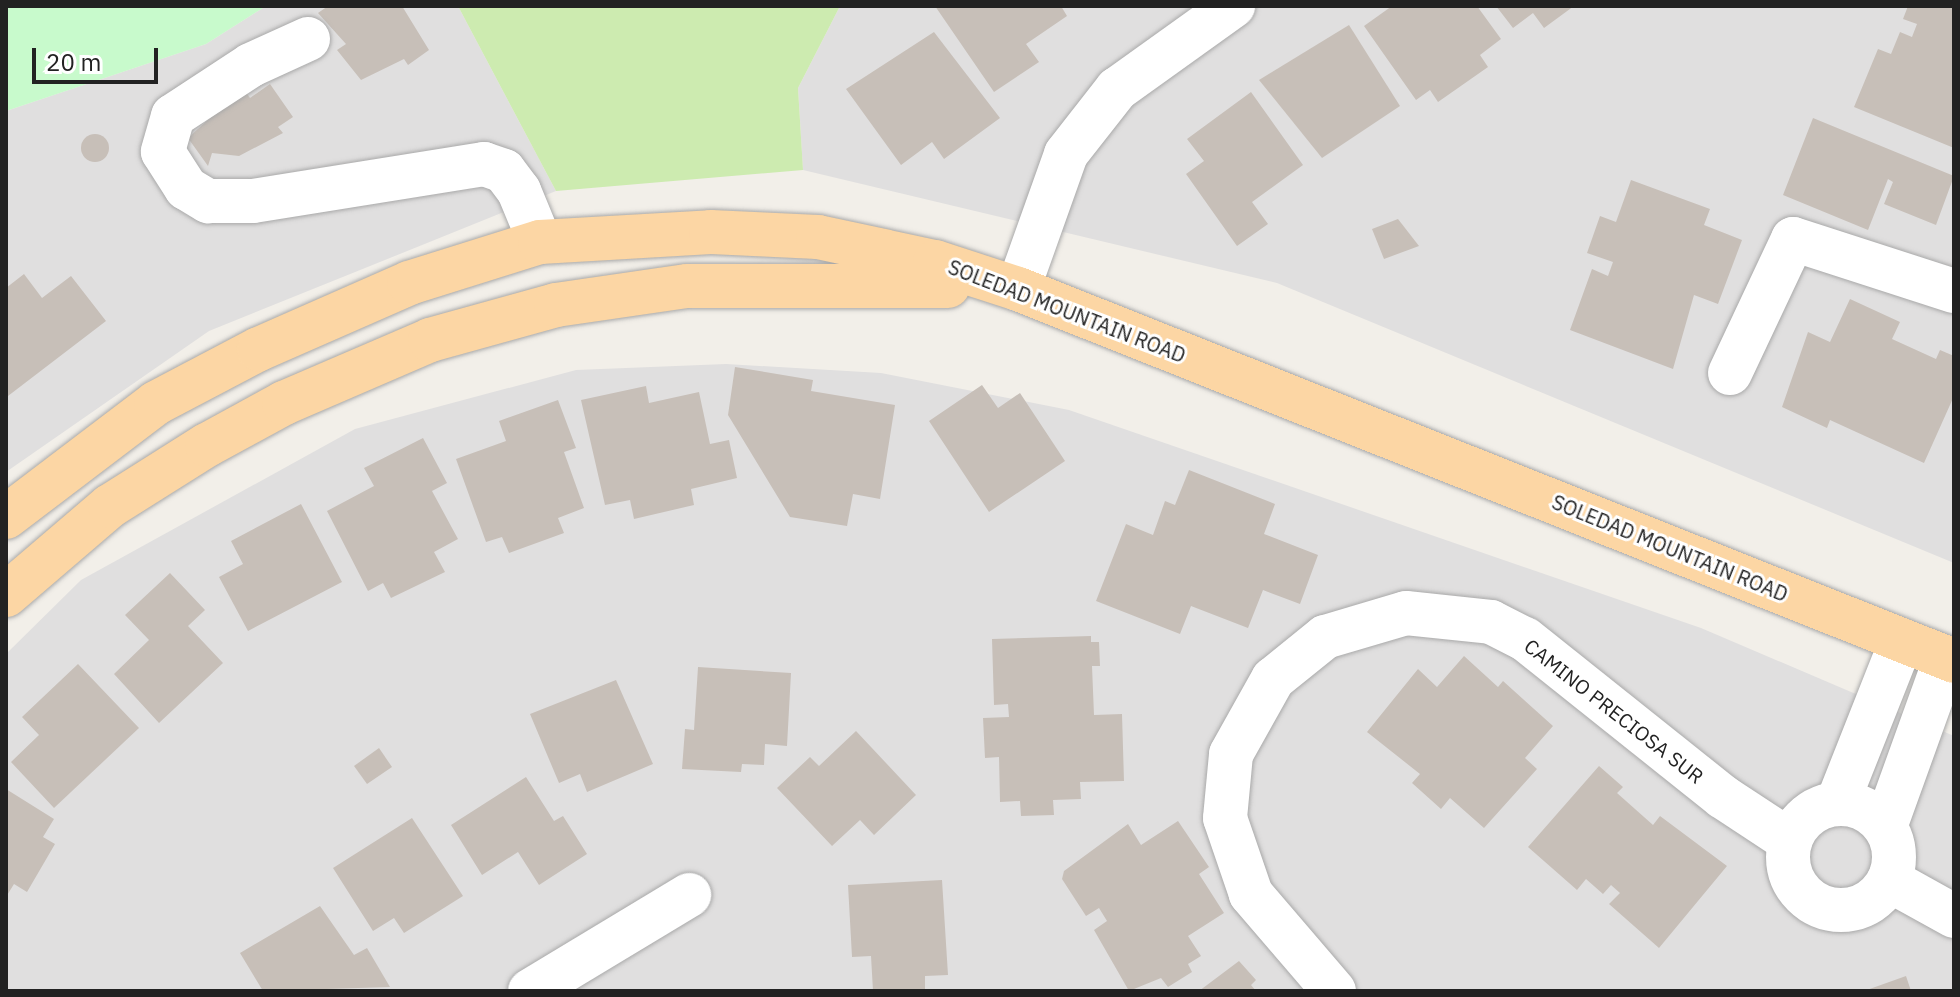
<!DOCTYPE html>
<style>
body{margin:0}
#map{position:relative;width:1960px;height:997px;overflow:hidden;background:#f2efe9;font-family:"IBM Plex Sans",sans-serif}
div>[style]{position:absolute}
.residential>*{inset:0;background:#e0dfdf}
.grass>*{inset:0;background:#cdebb0}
.park>*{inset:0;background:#c8facc}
.building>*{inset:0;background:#c7bfb8}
.round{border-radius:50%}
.roads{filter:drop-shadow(0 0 2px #a9a9a9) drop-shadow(0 0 2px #a9a9a9)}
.minor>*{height:44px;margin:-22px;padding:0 22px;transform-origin:22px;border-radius:22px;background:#fff}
.minor>.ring{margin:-22px;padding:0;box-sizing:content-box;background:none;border:44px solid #fff;border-radius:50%}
.major>*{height:44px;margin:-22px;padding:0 22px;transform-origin:22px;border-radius:22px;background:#fcd6a4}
span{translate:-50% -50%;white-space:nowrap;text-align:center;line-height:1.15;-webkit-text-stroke:6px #fff;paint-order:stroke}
.street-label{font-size:20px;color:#222}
.frame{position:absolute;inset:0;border:8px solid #222;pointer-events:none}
.scale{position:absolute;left:32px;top:48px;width:126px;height:36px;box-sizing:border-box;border:4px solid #222;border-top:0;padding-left:10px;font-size:24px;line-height:28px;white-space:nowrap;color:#222;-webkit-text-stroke:6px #fff;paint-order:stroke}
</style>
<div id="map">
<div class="residential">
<i style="clip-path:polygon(266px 6px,458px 6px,556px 191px,209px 331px,6px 472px,6px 111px,206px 44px)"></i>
<i style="clip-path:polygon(840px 6px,1954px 6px,1954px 563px,1277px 283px,803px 170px,798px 88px)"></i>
<i style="clip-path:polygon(726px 364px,881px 373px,1069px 410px,1701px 628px,1954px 736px,1954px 991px,6px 991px,6px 654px,81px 580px,355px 429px,576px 370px)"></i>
</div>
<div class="grass">
<i style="clip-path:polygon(458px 6px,840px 6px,798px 88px,803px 170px,556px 191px)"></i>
</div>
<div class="park">
<i style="clip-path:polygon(6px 6px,266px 6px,206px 44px,6px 111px)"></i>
</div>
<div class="building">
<i style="clip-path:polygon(328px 6px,402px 6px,429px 50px,408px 65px,404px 59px,361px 80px,337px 50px,346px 44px,318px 13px)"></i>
<i style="clip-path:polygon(935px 6px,1061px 6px,1067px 16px,1026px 44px,1039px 62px,994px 92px)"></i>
<i style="clip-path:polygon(1392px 6px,1477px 6px,1501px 39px,1480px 55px,1488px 67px,1438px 102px,1430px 90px,1416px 100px,1364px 26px)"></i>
<i style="clip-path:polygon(1496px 6px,1574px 6px,1544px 28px,1533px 13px,1513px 28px)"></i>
<i style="clip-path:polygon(1908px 6px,1954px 6px,1954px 148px,1854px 107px,1878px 49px,1891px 54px,1900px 32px,1912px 37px,1917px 24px,1903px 19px)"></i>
<i style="clip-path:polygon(1349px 25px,1400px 106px,1322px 158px,1259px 80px)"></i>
<i style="clip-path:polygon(934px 32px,1000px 118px,944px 159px,932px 142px,901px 165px,846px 89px)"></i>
<i style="clip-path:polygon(270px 84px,293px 117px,278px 127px,283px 133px,239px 156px,212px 153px,208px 166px,188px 138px,243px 88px,250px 98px)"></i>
<i style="clip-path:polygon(1251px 92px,1303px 165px,1252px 202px,1268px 224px,1237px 246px,1186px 174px,1204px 161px,1187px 139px)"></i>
<i style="clip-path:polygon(1813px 118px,1954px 176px,1936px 225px,1884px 204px,1893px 182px,1888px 179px,1868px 230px,1783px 195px)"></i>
<i class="round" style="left:81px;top:134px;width:28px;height:28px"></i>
<i style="clip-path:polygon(1631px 180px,1710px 209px,1704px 225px,1742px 240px,1718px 304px,1694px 295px,1673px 369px,1570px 330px,1592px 269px,1608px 276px,1613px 262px,1587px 253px,1600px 216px,1616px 222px)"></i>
<i style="clip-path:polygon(1398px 219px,1419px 246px,1384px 259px,1372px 229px)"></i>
<i style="clip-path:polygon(24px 274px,42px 298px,71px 276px,106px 321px,8px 396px,6px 288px)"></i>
<i style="clip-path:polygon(1850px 299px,1900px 322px,1892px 339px,1936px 359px,1940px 350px,1954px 356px,1954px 396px,1924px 463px,1830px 420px,1827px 428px,1782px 407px,1808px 332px,1830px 342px)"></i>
<i style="clip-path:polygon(735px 367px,813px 380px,811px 391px,895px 405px,880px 499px,853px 494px,847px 526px,790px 517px,728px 415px)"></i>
<i style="clip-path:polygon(982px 385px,998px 408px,1020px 393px,1065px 461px,989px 512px,929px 421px)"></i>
<i style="clip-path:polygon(646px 386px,649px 403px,699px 392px,710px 444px,729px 440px,737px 478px,691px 489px,694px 505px,634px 519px,630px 500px,605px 505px,581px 400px)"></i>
<i style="clip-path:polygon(558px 400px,576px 448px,564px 452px,584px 508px,558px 518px,564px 533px,509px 553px,502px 537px,486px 542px,456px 459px,506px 441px,499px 421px)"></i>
<i style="clip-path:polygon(423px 438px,447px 483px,432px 491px,458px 539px,434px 552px,445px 572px,391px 598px,383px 583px,368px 591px,327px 511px,374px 486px,364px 468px)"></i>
<i style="clip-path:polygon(1189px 470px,1275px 504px,1264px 534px,1318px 555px,1300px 604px,1263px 590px,1248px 628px,1191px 606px,1180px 634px,1096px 601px,1126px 524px,1153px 535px,1165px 501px,1175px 505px)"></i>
<i style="clip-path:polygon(301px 504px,342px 582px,248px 631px,219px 577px,243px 564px,231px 541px)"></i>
<i style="clip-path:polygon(170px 573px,205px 610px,188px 626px,223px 663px,159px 723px,114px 674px,149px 640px,125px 615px)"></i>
<i style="clip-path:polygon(1091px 636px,1091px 642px,1099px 642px,1100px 666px,1092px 666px,1094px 715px,1122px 714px,1124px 781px,1080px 782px,1081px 799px,1053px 800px,1054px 815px,1021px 816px,1020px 801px,1000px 802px,999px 757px,985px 758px,983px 718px,1009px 717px,1008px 704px,994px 705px,992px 639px)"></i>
<i style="clip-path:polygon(1464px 656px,1498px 687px,1503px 681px,1553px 726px,1525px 758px,1537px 769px,1484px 828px,1450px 798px,1441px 809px,1412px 783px,1420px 774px,1367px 732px,1418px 669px,1437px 687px)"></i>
<i style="clip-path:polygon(78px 664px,139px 728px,54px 808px,11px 762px,39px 735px,22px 717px)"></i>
<i style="clip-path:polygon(698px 667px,791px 673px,787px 746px,765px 744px,764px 765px,742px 764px,741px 772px,682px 769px,685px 729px,694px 730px)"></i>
<i style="clip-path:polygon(616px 680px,653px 764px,587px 792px,580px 774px,559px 783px,530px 714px)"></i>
<i style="clip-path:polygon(856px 731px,916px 795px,874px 835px,860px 820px,832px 846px,777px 788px,810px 757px,819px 766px)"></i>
<i style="clip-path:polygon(379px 748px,392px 767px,367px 784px,354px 766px)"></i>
<i style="clip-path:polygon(1599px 766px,1623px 787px,1617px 793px,1653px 825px,1660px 816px,1727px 866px,1659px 948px,1609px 904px,1620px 893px,1611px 885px,1603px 894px,1586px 879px,1577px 890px,1528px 847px)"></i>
<i style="clip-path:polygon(526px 777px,554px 821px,563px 816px,587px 854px,539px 885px,518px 852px,482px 875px,451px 825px)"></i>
<i style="clip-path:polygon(6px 789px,54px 819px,43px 837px,55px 844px,27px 892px,14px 884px,6px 897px)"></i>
<i style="clip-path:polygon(412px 818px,463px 896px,404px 933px,394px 918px,373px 931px,333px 868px)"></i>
<i style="clip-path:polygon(1178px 821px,1209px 867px,1199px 874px,1224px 913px,1188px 936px,1201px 956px,1188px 964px,1192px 972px,1168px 987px,1161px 978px,1129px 991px,1094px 930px,1107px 921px,1099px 908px,1086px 916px,1062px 879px,1064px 871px,1128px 824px,1141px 845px)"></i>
<i style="clip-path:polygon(942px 880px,948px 975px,925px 976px,925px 991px,873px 991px,871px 956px,852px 957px,848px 885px)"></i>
<i style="clip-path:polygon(320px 906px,354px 955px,367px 948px,390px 987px,263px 991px,240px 953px)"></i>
<i style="clip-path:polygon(1239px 961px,1256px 980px,1251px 985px,1256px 991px,1199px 991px)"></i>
<i style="clip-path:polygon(1906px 976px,1911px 991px,1864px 991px)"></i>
</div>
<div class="roads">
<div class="minor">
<i style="left:308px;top:39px;width:63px;rotate:155.5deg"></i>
<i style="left:251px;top:65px;width:93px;rotate:146.8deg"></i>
<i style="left:173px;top:116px;width:37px;rotate:106deg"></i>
<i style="left:163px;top:152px;width:43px;rotate:57.4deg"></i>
<i style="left:186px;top:188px;width:26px;rotate:31deg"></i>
<i style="left:208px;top:201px;width:45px"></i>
<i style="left:253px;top:201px;width:234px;rotate:-9.1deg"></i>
<i style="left:484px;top:164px;width:21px;rotate:19deg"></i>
<i style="left:504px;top:171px;width:25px;rotate:53deg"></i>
<i style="left:519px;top:191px;width:55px;rotate:67.6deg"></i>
<i style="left:1018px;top:289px;width:143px;rotate:-70.4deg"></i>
<i style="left:1066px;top:154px;width:83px;rotate:-51.9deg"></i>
<i style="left:1117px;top:89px;width:143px;rotate:-35.6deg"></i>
<i style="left:1730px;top:373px;width:148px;rotate:-64.8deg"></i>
<i style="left:1793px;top:239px;width:169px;rotate:17.9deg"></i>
<i class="ring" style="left:1788px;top:804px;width:62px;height:62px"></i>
<i style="left:1837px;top:804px;width:176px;rotate:-68.4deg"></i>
<i style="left:1885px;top:827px;width:180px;rotate:-70.2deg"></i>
<i style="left:1889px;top:880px;width:74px;rotate:29deg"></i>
<i style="left:530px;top:991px;width:186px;rotate:-31.1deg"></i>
<i style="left:1334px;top:991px;width:128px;rotate:-130.6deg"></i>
<i style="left:1251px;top:894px;width:80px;rotate:-108.9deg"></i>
<i style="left:1225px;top:818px;width:64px;rotate:-84.6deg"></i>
<i style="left:1231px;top:754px;width:86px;rotate:-60.8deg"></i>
<i style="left:1273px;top:679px;width:67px;rotate:-38.9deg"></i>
<i style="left:1325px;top:637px;width:84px;rotate:-16.5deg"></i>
<i style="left:1406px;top:613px;width:85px;rotate:6deg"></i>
<i style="left:1491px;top:622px;width:38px;rotate:27deg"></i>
<i style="left:1525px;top:639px;width:253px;rotate:38.6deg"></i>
<i style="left:1723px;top:797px;width:80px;rotate:33.3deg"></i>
</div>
<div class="major">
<i style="left:6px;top:517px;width:188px;rotate:-37.2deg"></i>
<i style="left:156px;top:403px;width:116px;rotate:-27.7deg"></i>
<i style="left:259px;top:349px;width:164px;rotate:-23.7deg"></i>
<i style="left:409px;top:283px;width:137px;rotate:-17.4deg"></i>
<i style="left:540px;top:242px;width:171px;rotate:-3.3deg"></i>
<i style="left:711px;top:232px;width:107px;rotate:2.7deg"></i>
<i style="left:818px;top:237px;width:120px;rotate:12.1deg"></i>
<i style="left:935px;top:262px;width:87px;rotate:18deg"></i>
<i style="left:1018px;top:289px;width:1007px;rotate:21.67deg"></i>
<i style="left:6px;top:595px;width:137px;rotate:-40.6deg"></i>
<i style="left:110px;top:506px;width:115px;rotate:-32.2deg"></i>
<i style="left:207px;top:445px;width:88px;rotate:-28.6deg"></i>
<i style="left:284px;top:403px;width:159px;rotate:-23.3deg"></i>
<i style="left:430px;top:340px;width:131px;rotate:-15.5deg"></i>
<i style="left:556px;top:305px;width:132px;rotate:-8.3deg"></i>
<i style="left:687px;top:286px;width:261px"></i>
</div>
</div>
<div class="street-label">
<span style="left:1067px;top:311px;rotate:21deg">SOLEDAD MOUNTAIN ROAD</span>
<span style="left:1670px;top:548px;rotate:22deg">SOLEDAD MOUNTAIN ROAD</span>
<span style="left:1614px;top:711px;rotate:38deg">CAMINO PRECIOSA SUR</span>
</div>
<div class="frame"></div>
<div class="scale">20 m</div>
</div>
